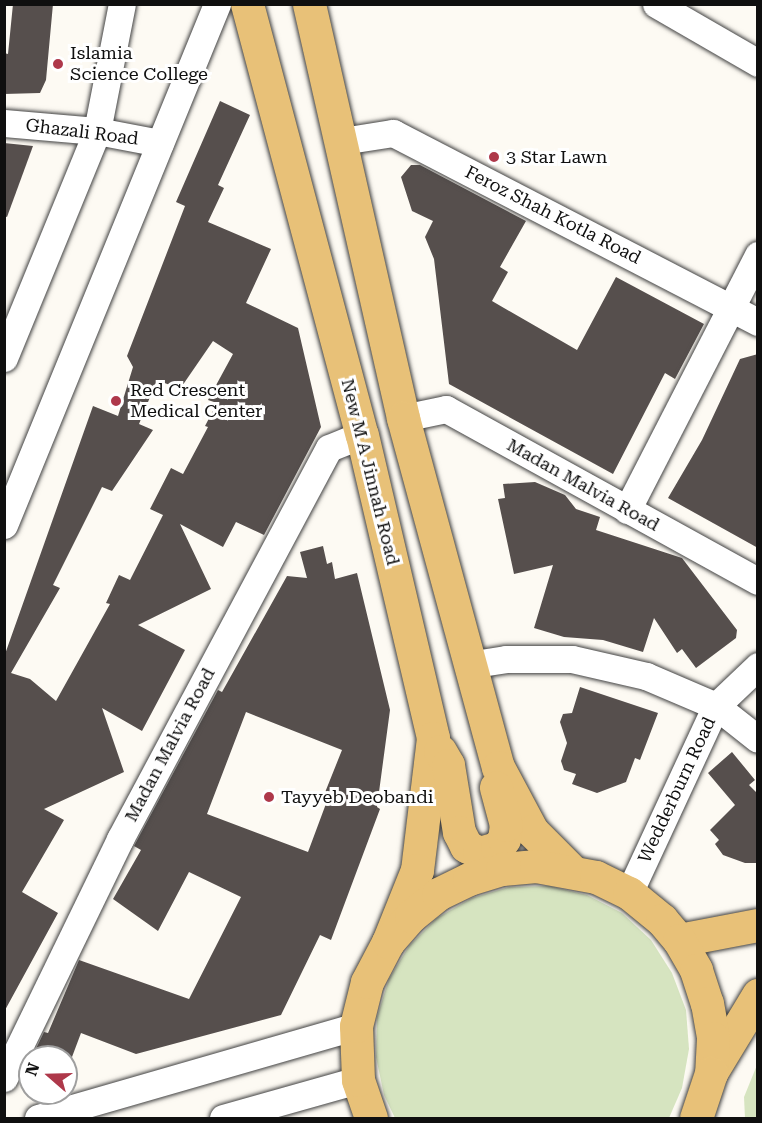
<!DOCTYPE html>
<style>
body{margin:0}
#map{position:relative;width:762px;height:1123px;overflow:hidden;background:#fdfaf3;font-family:"Roboto Serif",serif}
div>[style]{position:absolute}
.green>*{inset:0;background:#d6e4c0}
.building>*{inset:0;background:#564f4d}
.roads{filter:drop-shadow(0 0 2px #424242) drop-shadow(0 0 2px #424242)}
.minor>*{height:27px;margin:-13.5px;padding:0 13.5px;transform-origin:13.5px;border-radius:13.5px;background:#fff}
.major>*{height:33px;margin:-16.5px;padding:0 16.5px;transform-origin:16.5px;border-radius:16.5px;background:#e8c178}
.dots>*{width:16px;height:16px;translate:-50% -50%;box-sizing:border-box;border:3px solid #fff;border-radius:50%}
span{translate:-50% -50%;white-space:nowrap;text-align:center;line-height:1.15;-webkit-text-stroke:6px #fff;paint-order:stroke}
.poi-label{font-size:18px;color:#0f0f0f}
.left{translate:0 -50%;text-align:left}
.street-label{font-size:18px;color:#0f0f0f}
.frame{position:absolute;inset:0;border:6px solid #0f0f0f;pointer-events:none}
.north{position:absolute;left:18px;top:1045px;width:60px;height:60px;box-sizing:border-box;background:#fff;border:2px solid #9f9f9f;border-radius:50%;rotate:290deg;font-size:16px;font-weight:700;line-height:24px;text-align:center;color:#0f0f0f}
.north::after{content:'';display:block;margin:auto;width:21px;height:27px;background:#ae384a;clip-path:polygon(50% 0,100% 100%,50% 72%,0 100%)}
</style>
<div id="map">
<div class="green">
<i style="clip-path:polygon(549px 886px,587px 895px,622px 913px,651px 940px,672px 973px,686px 1010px,689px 1049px,682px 1088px,669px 1118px,395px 1118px,384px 1095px,376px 1057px,377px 1017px,389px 979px,409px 946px,437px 918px,472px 898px,509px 887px)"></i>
<i style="clip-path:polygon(757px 1065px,757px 1118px,745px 1118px,744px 1097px)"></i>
</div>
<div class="building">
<i style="clip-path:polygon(13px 4px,53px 4px,46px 80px,40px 93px,4px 94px,4px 53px,8px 54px)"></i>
<i style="clip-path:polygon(evenodd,220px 101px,250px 115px,218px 185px,224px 188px,208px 222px,271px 249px,246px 303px,298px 328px,321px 427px,264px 535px,236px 522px,223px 547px,180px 524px,211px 589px,138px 625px,185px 650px,142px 731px,102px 708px,124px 772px,44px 809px,64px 820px,22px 892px,58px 913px,4px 1012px,4px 657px,93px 406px,118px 416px,133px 367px,127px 356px,185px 206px,176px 202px,220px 101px,213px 341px,233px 354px,208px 400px,217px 403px,205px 426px,208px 427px,183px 474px,171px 468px,150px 509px,163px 515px,130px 580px,119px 575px,106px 603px,110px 604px,56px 701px,30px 679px,11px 673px,60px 588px,53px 585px,102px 487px,112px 491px,153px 430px,139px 424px,157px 380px,180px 389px,213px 341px)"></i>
<i style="clip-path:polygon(4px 143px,33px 146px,7px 217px,4px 216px)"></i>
<i style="clip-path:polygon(411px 165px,420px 165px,526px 221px,500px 267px,508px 272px,492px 301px,577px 350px,616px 277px,704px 324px,675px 379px,665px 373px,613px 474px,449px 384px,434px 259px,425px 237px,433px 221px,412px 211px,401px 177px)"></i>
<i style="clip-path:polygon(758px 354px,758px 548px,668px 498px,702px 440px,740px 359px)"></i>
<i style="clip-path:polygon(535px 482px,565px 495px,576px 509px,600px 517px,596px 530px,682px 558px,737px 630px,736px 638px,696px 668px,682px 649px,677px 653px,654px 618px,643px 652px,603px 640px,564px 637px,534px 628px,553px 565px,514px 574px,498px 499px,505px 498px,503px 484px)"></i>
<i style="clip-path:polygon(evenodd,323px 546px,327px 564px,332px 562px,335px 579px,357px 573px,390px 710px,377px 807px,380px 809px,331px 940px,320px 935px,281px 1015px,136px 1054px,81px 1033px,72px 1057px,32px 1057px,44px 1032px,48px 1033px,79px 960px,189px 999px,241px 897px,189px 872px,158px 931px,113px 899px,141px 850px,134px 846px,218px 690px,222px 692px,287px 576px,307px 578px,300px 552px,323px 546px,246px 712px,342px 750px,322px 800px,327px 801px,308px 852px,207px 814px,246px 712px)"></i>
<i style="clip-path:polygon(580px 687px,658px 713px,640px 760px,635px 758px,626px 782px,597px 793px,572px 784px,576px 774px,564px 770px,561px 761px,567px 743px,560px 722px,563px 714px,572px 713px)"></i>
<i style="clip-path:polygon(732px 752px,755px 780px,749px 785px,758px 794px,758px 863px,745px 863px,723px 855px,715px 844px,719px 840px,710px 830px,735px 805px,708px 773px)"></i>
</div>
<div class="roads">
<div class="minor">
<i style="left:656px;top:4px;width:118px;rotate:30deg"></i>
<i style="left:4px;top:123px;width:93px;rotate:4.9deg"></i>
<i style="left:97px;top:131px;width:64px;rotate:10.8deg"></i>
<i style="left:342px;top:141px;width:52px;rotate:-8.9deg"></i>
<i style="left:393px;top:133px;width:411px;rotate:27.4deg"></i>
<i style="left:4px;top:358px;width:245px;rotate:-67.7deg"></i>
<i style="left:97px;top:131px;width:129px;rotate:-78.9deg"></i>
<i style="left:403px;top:418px;width:44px;rotate:-11.8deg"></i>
<i style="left:446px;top:409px;width:356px;rotate:28.9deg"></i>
<i style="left:627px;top:510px;width:287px;rotate:-62.8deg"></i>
<i style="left:4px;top:525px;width:563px;rotate:-67.76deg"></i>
<i style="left:468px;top:665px;width:38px;rotate:-9deg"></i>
<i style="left:506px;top:659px;width:66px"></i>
<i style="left:572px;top:659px;width:76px;rotate:12.9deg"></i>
<i style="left:646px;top:676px;width:76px;rotate:23.2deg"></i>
<i style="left:716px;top:706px;width:53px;rotate:38.2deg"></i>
<i style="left:629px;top:893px;width:206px;rotate:-65.1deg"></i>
<i style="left:716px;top:706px;width:58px;rotate:-43.6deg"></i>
<i style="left:4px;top:1078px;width:266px;rotate:-64.1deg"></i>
<i style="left:120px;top:839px;width:443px;rotate:-61.9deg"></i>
<i style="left:329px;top:448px;width:35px;rotate:-22deg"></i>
<i style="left:38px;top:1118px;width:331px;rotate:-16.1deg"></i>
<i style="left:223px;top:1118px;width:140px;rotate:-15.7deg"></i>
</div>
<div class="major">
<i style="left:247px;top:4px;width:446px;rotate:75.1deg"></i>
<i style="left:362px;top:435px;width:311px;rotate:76.8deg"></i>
<i style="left:433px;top:738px;width:133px;rotate:96.9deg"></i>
<i style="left:417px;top:870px;width:78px;rotate:111.9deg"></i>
<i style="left:309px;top:4px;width:425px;rotate:77.2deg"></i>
<i style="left:403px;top:418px;width:362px;rotate:74.8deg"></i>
<i style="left:498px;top:767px;width:72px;rotate:62deg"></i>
<i style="left:532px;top:831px;width:55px;rotate:45deg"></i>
<i style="left:440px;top:751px;width:16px;rotate:60deg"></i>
<i style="left:448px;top:765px;width:68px;rotate:80.7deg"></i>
<i style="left:459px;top:832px;width:16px;rotate:63deg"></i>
<i style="left:466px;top:846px;width:15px;rotate:28deg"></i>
<i style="left:479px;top:853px;width:19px;rotate:-16deg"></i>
<i style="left:497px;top:848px;width:11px;rotate:-52deg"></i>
<i style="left:504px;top:839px;width:14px;rotate:-82deg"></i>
<i style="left:506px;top:825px;width:39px;rotate:-105deg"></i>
<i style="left:679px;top:940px;width:80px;rotate:-10.8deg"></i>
<i style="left:712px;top:1071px;width:89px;rotate:-58.8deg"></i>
<i style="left:371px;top:1118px;width:40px;rotate:-108.9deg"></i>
<i style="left:358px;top:1080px;width:54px;rotate:-92.1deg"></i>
<i style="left:356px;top:1026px;width:45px;rotate:-76deg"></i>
<i style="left:367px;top:982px;width:45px;rotate:-62.3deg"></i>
<i style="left:388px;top:942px;width:35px;rotate:-49deg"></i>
<i style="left:411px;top:916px;width:35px;rotate:-39deg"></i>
<i style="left:438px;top:894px;width:34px;rotate:-26deg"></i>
<i style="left:469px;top:879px;width:34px;rotate:-17deg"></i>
<i style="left:502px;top:869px;width:34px;rotate:-5deg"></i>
<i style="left:536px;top:866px;width:61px;rotate:10.4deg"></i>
<i style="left:596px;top:877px;width:37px;rotate:26deg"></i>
<i style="left:629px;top:893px;width:43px;rotate:39.3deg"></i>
<i style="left:662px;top:920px;width:26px;rotate:50deg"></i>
<i style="left:679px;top:940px;width:34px;rotate:60deg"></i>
<i style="left:696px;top:970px;width:35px;rotate:72deg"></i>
<i style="left:707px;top:1003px;width:36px;rotate:80deg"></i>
<i style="left:713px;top:1038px;width:35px;rotate:93deg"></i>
<i style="left:711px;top:1073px;width:47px;rotate:108.4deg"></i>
</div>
</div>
<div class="dots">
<i style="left:58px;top:64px;background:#ae384a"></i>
<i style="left:494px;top:157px;background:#ae384a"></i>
<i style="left:116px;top:401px;background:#ae384a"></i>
<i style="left:269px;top:797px;background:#ae384a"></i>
</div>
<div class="poi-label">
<span class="left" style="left:70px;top:64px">Islamia<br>Science College</span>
<span class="left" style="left:506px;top:157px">3 Star Lawn</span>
<span class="left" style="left:130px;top:401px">Red Crescent<br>Medical Center</span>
<span class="left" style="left:281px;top:797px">Tayyeb Deobandi</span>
</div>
<div class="street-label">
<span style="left:82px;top:132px;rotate:7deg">Ghazali Road</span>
<span style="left:553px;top:215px;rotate:27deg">Feroz Shah Kotla Road</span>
<span style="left:370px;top:472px;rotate:76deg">New M A Jinnah Road</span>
<span style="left:583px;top:485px;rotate:29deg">Madan Malvia Road</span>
<span style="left:170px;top:745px;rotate:-62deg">Madan Malvia Road</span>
<span style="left:677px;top:790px;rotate:-65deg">Wedderburn Road</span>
</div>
<div class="frame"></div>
<div class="north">N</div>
</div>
